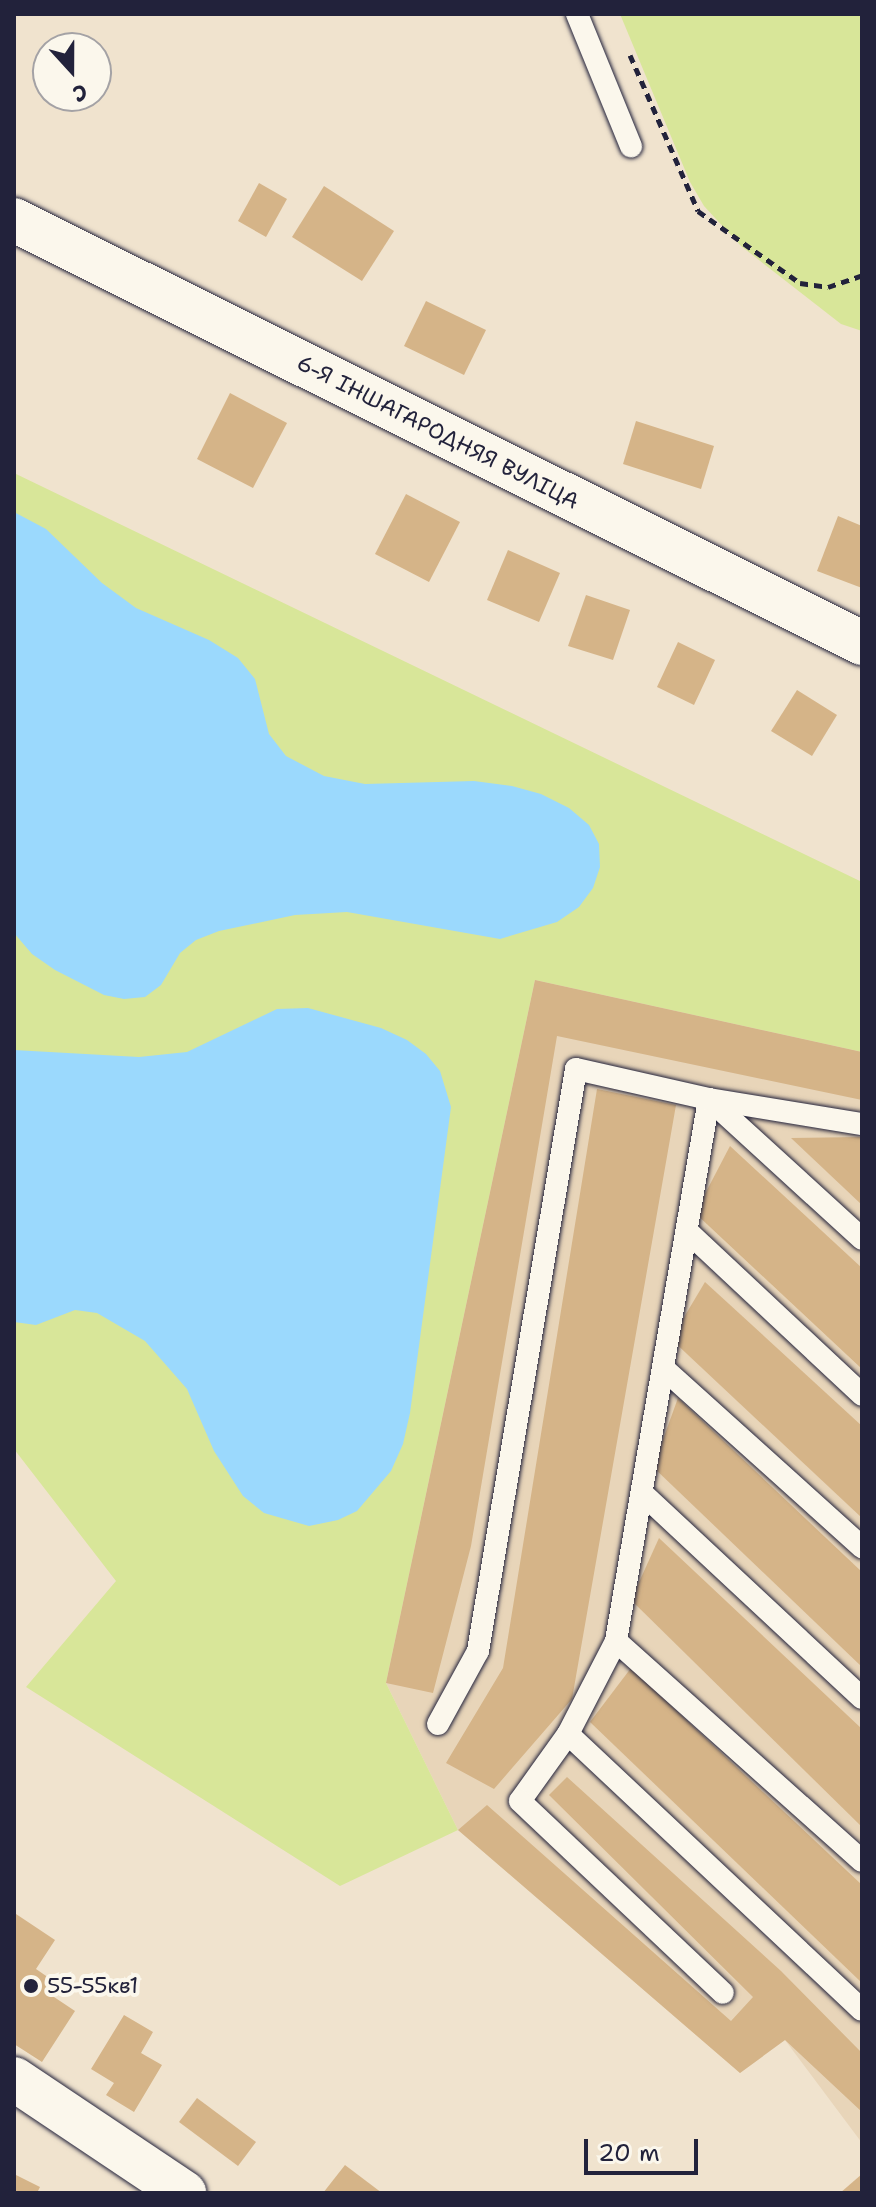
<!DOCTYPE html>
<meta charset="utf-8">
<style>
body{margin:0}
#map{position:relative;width:876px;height:2207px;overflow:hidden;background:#f0e3ce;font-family:"Shantell Sans",sans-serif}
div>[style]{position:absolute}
.built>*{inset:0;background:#e8d5b9}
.green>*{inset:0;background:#d8e699}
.water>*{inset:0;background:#9bd9fd}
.building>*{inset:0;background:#d5b488}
.path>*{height:5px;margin-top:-2.5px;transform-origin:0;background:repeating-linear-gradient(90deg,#22223b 0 8px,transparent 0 14px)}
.roads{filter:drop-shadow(0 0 2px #22223b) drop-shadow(0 0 2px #22223b)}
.lane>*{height:22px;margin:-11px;padding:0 11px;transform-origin:11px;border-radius:11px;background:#fbf7ec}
.street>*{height:44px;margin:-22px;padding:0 22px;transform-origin:22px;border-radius:22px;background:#fbf7ec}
.dots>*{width:22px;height:22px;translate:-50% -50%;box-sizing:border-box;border:4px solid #fbf7ec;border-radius:50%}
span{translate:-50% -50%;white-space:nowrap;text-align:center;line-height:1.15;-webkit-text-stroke:8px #fbf7ec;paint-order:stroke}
.street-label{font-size:22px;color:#22223b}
.poi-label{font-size:22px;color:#22223b}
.left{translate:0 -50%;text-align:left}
.frame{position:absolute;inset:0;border:16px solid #22223b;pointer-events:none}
.north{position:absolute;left:32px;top:32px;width:80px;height:80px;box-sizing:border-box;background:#fbf7ec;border:2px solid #a4a2a5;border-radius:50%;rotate:159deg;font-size:22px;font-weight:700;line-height:32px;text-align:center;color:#22223b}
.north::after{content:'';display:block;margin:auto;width:28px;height:36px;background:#22223b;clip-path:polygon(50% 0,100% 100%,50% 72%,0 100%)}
.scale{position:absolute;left:584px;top:2139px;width:114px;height:36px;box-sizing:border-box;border:4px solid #22223b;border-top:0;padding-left:10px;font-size:24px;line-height:28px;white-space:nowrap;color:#22223b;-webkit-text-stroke:6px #fbf7ec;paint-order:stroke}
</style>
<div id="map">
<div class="built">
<i style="clip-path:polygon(535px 980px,862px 1052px,862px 2143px,785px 2040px,740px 2073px,458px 1830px,386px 1683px)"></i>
</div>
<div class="green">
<i style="clip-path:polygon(620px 14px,862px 14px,862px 331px,841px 324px,741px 246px,704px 206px,690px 182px)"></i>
<i style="clip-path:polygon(14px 473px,862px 882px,862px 1052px,535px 980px,386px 1683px,458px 1830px,340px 1886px,26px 1687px,116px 1581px,14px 1449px)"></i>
</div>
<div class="water">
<i style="clip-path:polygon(14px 512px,46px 529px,102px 583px,136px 608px,209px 640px,238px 658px,255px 679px,269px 734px,286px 756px,324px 776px,365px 784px,474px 781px,512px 786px,541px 794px,569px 808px,589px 825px,599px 844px,600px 867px,593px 888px,579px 907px,557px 922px,500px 939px,347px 912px,295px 915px,219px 931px,196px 940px,180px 953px,161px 985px,145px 997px,124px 999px,104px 995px,55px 970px,32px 954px,14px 933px)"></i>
<i style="clip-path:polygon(308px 1008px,381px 1028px,407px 1040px,426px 1054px,440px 1071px,451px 1107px,410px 1413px,403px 1444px,391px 1471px,357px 1511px,338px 1520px,309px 1526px,264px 1513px,243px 1496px,214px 1451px,187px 1389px,145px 1341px,97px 1313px,75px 1310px,36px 1325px,14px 1322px,14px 1050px,139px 1057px,187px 1052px,277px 1009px)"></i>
</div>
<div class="building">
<i style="clip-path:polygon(259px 183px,287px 199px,266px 237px,238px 221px)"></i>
<i style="clip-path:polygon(324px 186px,394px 231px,362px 281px,292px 237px)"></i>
<i style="clip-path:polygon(426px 301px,486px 330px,464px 375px,404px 346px)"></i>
<i style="clip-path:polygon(230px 393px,287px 423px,253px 488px,197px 459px)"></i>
<i style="clip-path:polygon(636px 421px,714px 446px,701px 489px,623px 464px)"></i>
<i style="clip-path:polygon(406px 494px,460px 522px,429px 582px,375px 554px)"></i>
<i style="clip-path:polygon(838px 516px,862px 526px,862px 588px,817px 571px)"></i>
<i style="clip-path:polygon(508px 550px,560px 573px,539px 622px,487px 600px)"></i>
<i style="clip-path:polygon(586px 595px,630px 610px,613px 660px,568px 646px)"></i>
<i style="clip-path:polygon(678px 642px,715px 660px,694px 705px,657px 687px)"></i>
<i style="clip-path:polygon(797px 690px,837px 715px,812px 756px,771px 731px)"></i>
<i style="clip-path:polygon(535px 980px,862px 1052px,862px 1100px,557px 1036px,471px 1546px,433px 1693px,386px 1683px)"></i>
<i style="clip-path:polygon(597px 1089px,676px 1105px,572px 1699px,494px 1789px,446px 1763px,503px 1668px)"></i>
<i style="clip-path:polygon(862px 1137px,862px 1205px,791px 1138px)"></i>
<i style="clip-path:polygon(730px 1146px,862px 1268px,862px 1369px,695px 1213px)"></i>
<i style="clip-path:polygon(705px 1282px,862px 1426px,862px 1518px,671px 1339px)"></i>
<i style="clip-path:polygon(678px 1398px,862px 1572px,862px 1667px,653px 1467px)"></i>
<i style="clip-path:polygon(659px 1538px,862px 1729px,862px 1827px,631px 1600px)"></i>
<i style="clip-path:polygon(631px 1668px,862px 1885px,862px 1983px,590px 1722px)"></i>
<i style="clip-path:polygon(567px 1777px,781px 1971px,862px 2053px,862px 2112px,785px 2040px,740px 2073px,458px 1830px,487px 1805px,731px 2021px,753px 1997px,549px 1795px)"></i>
<i style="clip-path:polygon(16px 1914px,55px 1940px,36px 1969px,52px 1980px,45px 1991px,75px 2011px,42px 2062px,14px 2044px)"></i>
<i style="clip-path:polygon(124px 2015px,153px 2032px,141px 2053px,162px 2065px,134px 2112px,106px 2095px,114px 2083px,91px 2069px)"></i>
<i style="clip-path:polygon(197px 2098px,256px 2142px,238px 2166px,179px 2122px)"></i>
<i style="clip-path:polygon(345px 2165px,382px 2193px,323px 2193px)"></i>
<i style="clip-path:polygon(14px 2174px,40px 2187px,37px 2193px,14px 2193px)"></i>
<i style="clip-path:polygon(862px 2174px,862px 2193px,840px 2193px)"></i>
</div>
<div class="path">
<i style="left:630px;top:55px;width:170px;rotate:66.4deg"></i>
<i style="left:698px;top:211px;width:125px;rotate:35.2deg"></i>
<i style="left:800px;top:283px;width:28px;rotate:8deg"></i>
<i style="left:828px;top:287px;width:36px;rotate:-19deg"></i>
</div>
<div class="roads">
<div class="lane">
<i style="left:577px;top:14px;width:143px;rotate:67.8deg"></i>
<i style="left:709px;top:1099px;width:550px;rotate:99.74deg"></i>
<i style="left:616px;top:1641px;width:105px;rotate:117.3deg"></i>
<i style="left:568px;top:1734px;width:82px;rotate:125.6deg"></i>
<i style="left:520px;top:1801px;width:279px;rotate:43.4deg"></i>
<i style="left:710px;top:1100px;width:206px;rotate:42.4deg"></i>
<i style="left:687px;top:1231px;width:240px;rotate:43.1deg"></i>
<i style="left:663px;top:1368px;width:268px;rotate:42deg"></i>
<i style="left:642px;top:1493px;width:301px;rotate:43deg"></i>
<i style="left:616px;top:1641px;width:330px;rotate:41.8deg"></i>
<i style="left:438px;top:1724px;width:83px;rotate:-61.3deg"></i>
<i style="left:478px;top:1651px;width:590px;rotate:-80.44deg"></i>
<i style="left:576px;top:1069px;width:136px;rotate:12.7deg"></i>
<i style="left:709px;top:1099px;width:155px;rotate:9.3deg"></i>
<i style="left:568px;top:1734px;width:403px;rotate:43.2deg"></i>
</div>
<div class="street">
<i style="left:14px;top:220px;width:948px;rotate:26.51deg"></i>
<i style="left:14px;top:2079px;width:205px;rotate:33.8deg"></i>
</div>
</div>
<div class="dots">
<i style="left:31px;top:1986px;background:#22223b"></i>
</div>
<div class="street-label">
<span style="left:438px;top:432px;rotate:27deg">6-Я ІНШАГАРОДНЯЯ ВУЛІЦА</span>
</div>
<div class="poi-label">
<span class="left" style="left:47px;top:1986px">55-55кв1</span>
</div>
<div class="frame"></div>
<div class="north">С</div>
<div class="scale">20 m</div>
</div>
